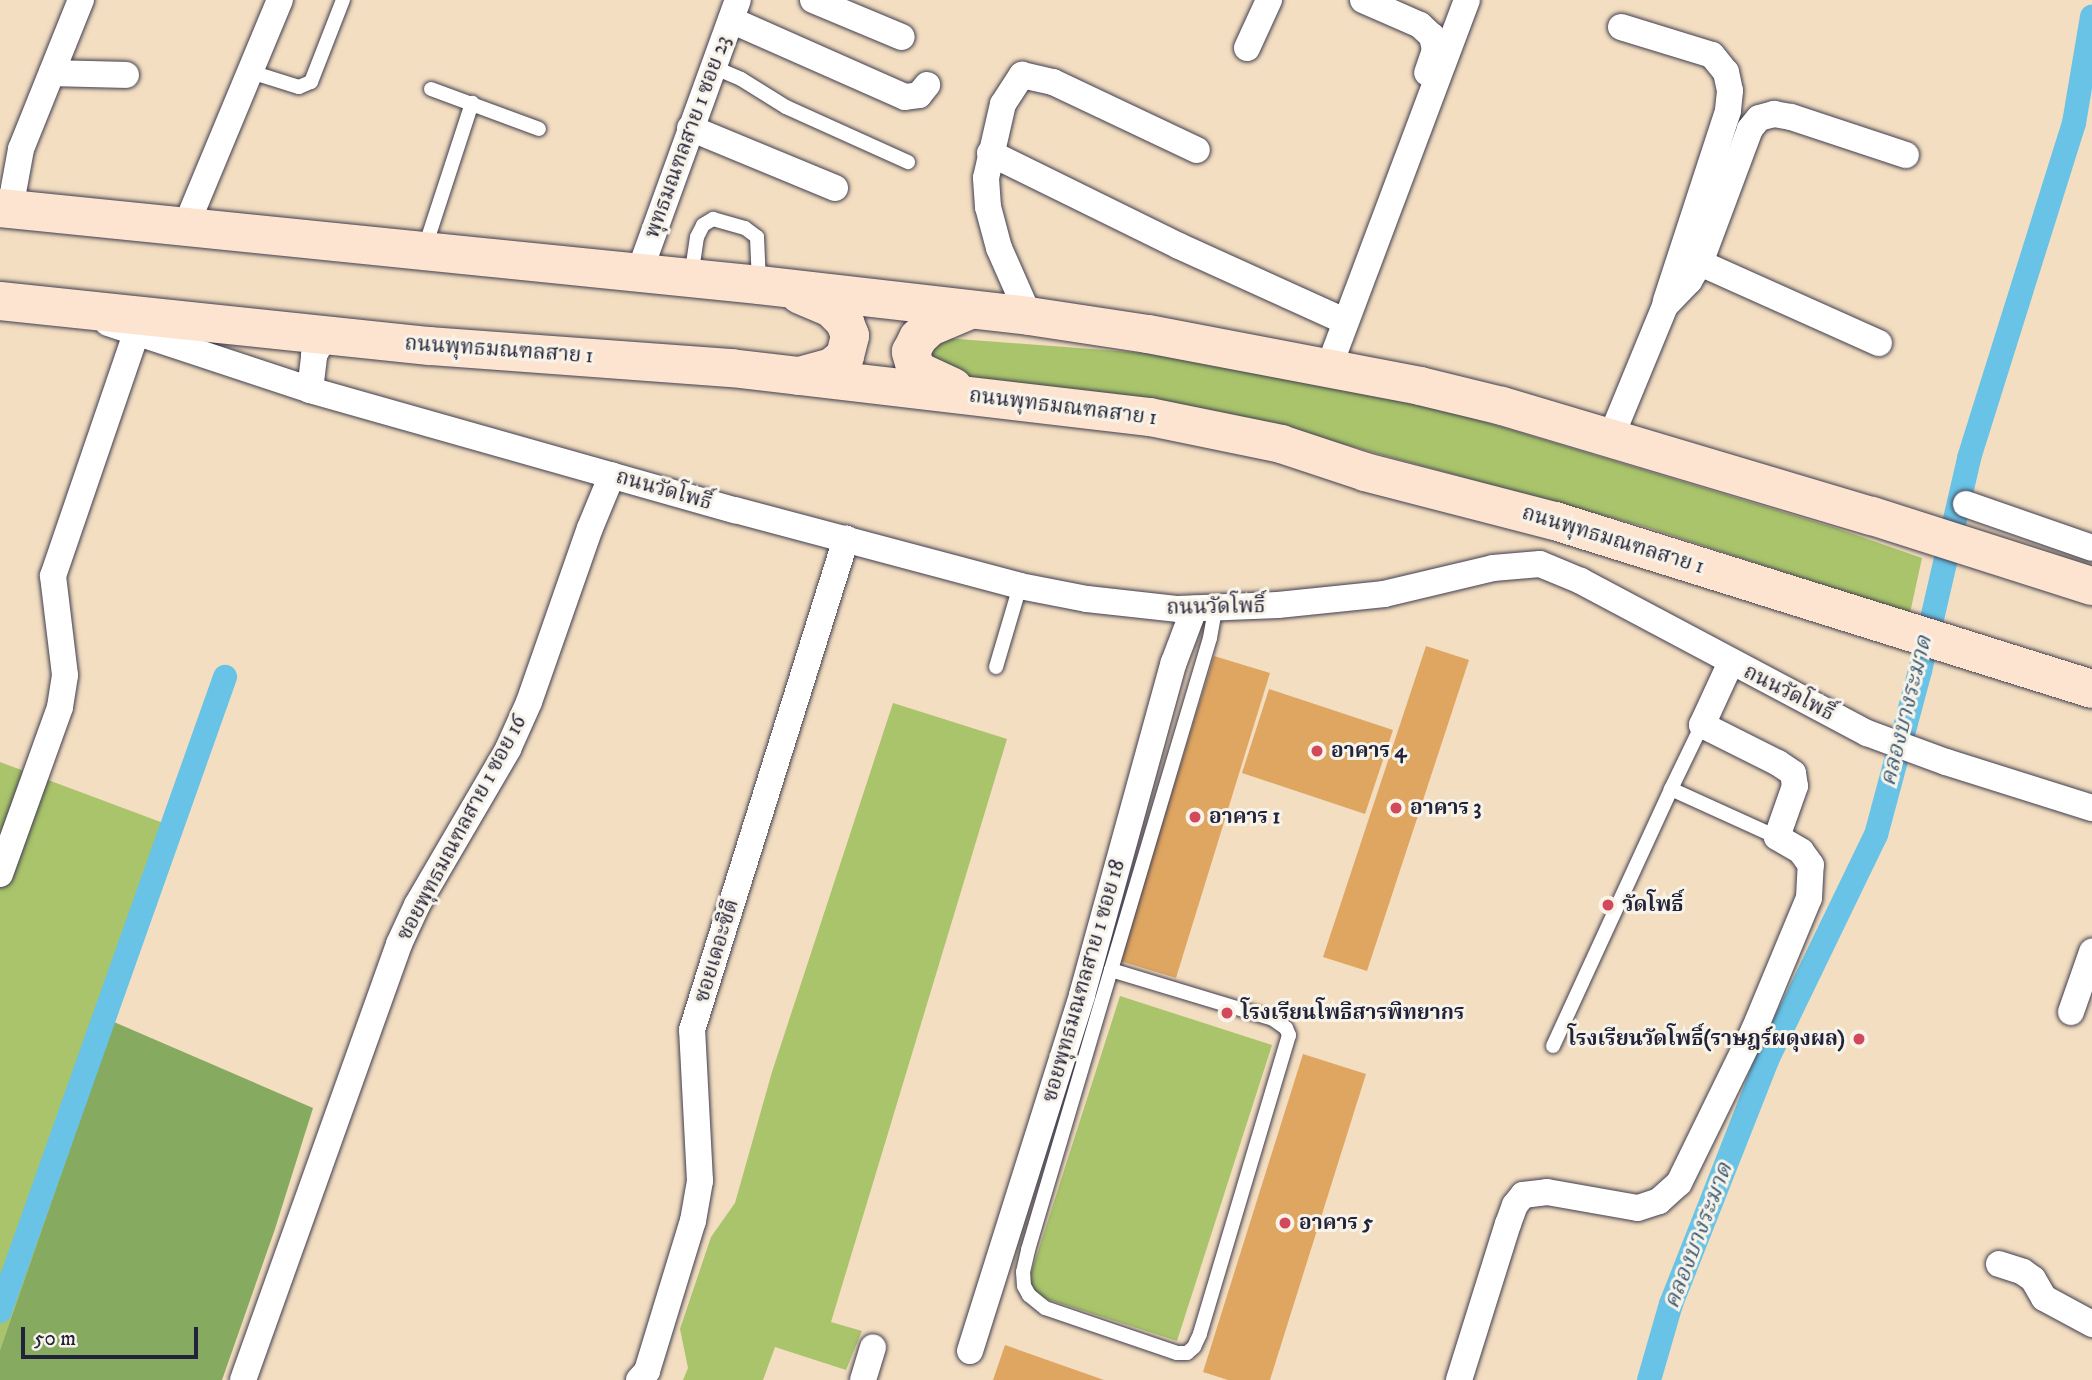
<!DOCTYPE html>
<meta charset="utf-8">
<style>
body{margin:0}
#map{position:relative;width:2092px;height:1380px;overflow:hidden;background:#f3dec1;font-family:"IM FELL DW Pica","Noto Serif Thai",serif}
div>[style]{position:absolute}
.green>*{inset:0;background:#a9c46b}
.forest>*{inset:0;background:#86aa5f}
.canal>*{height:24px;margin:-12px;padding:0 12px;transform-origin:12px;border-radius:12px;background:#68c3e6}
.building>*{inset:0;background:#dfa662}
.roads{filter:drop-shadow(0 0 2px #413e4f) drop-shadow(0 0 2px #413e4f)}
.service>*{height:14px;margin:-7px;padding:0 7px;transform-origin:7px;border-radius:7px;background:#fff}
.minor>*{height:26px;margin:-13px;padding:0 13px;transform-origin:13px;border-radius:13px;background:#fff}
.secondary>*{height:38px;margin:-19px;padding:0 19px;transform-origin:19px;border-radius:19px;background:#fde4d1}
.dots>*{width:19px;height:19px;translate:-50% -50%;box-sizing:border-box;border:4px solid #f7f3e8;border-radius:50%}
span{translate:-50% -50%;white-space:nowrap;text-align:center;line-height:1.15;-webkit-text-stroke:6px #f7f3e8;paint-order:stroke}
.street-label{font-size:21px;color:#22223b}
.poi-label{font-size:21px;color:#22223b;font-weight:700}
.left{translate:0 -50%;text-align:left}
.right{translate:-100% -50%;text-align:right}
.water-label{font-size:23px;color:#3a5a77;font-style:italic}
.scale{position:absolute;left:21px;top:1327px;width:177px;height:32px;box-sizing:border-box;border:4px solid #22223b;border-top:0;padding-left:9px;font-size:21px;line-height:24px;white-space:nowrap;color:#22223b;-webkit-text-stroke:5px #f7f3e8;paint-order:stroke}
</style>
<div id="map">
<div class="green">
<i style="clip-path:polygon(945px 338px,1157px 354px,1439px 408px,1836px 528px,1922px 558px,1910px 613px,1646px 527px,1284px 428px,944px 375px,927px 349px)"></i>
<i style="clip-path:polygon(893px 703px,1007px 739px,831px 1322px,862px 1331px,846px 1370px,775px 1347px,763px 1380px,683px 1380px,688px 1368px,680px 1329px,711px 1237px,735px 1203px,772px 1072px)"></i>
<i style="clip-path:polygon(0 762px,182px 830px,0 1350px)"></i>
<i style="clip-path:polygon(1120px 996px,1272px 1045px,1177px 1341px,1025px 1292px)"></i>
</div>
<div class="forest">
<i style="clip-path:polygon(114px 1022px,313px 1108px,275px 1229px,222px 1380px,0 1380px,0 1350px)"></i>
</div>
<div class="canal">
<i style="left:0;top:1311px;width:673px;rotate:-70.46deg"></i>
<i style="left:1649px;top:1380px;width:79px;rotate:-73.9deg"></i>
<i style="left:1671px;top:1304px;width:262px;rotate:-68.5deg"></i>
<i style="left:1767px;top:1060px;width:250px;rotate:-64.2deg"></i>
<i style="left:1876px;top:835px;width:170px;rotate:-75deg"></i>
<i style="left:1920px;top:671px;width:219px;rotate:-77deg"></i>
<i style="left:1969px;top:458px;width:351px;rotate:-72.6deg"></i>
<i style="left:2074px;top:123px;width:108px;rotate:-80.4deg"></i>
</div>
<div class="building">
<i style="clip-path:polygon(1426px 646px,1469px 660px,1367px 971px,1323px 957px)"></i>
<i style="clip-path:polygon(1214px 656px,1270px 673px,1176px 978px,1120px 961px)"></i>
<i style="clip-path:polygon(1269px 689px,1393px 730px,1365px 814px,1242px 773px)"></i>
<i style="clip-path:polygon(1303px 1054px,1366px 1074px,1270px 1380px,1228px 1380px,1203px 1372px)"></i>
<i style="clip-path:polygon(1005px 1345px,1104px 1380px,993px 1380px)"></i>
</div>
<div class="roads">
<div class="service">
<i style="left:713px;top:67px;width:30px;rotate:23deg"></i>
<i style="left:741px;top:79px;width:53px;rotate:31.9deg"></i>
<i style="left:786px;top:107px;width:134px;rotate:24.3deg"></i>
<i style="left:251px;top:72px;width:50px;rotate:17.4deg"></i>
<i style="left:299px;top:87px;width:13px;rotate:-23deg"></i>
<i style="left:311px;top:82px;width:88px;rotate:-68.7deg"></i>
<i style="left:431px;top:89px;width:115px;rotate:20.3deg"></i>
<i style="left:424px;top:250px;width:155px;rotate:-71.9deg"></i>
<i style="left:691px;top:277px;width:40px;rotate:-81.5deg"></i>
<i style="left:697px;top:237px;width:13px;rotate:-63deg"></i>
<i style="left:703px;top:225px;width:12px;rotate:-31deg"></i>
<i style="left:713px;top:219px;width:33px;rotate:16deg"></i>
<i style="left:745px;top:228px;width:15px;rotate:37deg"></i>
<i style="left:757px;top:237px;width:46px;rotate:87.5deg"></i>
<i style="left:996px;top:667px;width:84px;rotate:-73.5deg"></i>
<i style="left:1671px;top:789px;width:71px;rotate:-64.2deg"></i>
<i style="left:1111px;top:970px;width:169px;rotate:16.8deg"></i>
<i style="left:1273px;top:1019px;width:16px;rotate:35deg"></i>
<i style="left:1286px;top:1028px;width:8px;rotate:67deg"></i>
<i style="left:1289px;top:1035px;width:312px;rotate:106.6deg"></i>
<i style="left:1200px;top:1334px;width:14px;rotate:115deg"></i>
<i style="left:1194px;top:1347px;width:9px;rotate:139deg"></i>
<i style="left:1187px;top:1353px;width:10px;rotate:180deg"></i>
<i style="left:1177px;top:1353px;width:139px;rotate:-161.2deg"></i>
<i style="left:1045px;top:1308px;width:21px;rotate:-141deg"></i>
<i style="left:1029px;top:1295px;width:10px;rotate:-119deg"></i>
<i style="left:1024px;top:1286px;width:14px;rotate:-94deg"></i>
<i style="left:1023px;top:1272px;width:23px;rotate:-77deg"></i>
<i style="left:1028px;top:1250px;width:292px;rotate:-73.5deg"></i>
<i style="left:1111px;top:970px;width:346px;rotate:-73.4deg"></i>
<i style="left:1210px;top:638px;width:29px;rotate:-80deg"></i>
<i style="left:1553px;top:1046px;width:283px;rotate:-65.3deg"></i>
<i style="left:1671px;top:789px;width:116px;rotate:24.4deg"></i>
</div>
<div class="minor">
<i style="left:813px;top:0;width:96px;rotate:22.6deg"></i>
<i style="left:1363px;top:0;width:62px;rotate:23.7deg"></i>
<i style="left:1420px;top:25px;width:16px;rotate:43deg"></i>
<i style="left:1432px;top:36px;width:14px;rotate:78deg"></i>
<i style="left:1435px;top:50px;width:24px;rotate:109deg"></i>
<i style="left:731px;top:20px;width:190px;rotate:23.9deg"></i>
<i style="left:905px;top:97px;width:14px;rotate:-8deg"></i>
<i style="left:919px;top:95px;width:13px;rotate:-51deg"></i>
<i style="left:1621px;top:27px;width:95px;rotate:17.1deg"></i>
<i style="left:1712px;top:55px;width:22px;rotate:51deg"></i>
<i style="left:1726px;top:72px;width:19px;rotate:78deg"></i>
<i style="left:1730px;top:91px;width:20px;rotate:96deg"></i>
<i style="left:1728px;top:111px;width:200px;rotate:108.1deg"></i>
<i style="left:1247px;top:48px;width:53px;rotate:-65.4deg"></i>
<i style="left:52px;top:73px;width:74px;rotate:1.5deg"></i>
<i style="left:690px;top:128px;width:157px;rotate:22.5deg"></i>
<i style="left:990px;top:153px;width:211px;rotate:26.2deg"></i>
<i style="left:1179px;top:246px;width:181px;rotate:24.4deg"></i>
<i style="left:10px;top:209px;width:61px;rotate:-79.6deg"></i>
<i style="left:21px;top:149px;width:161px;rotate:-68.1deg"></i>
<i style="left:185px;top:228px;width:247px;rotate:-67.4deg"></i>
<i style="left:1700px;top:263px;width:143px;rotate:-69.5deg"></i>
<i style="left:1750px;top:129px;width:14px;rotate:-51deg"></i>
<i style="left:1759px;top:118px;width:16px;rotate:-15deg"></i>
<i style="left:1774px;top:114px;width:17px;rotate:10deg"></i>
<i style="left:1791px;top:117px;width:121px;rotate:18.3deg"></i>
<i style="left:639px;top:273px;width:290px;rotate:-70.1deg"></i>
<i style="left:1029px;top:316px;width:74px;rotate:-113.8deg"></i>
<i style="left:999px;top:248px;width:42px;rotate:-105deg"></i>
<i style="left:988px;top:207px;width:29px;rotate:-94deg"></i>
<i style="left:986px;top:178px;width:76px;rotate:-77.1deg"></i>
<i style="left:1003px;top:104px;width:35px;rotate:-57deg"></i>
<i style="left:1022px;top:75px;width:32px;rotate:13deg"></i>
<i style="left:1053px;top:82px;width:159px;rotate:25.3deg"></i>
<i style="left:108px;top:323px;width:213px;rotate:18.3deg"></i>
<i style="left:310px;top:390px;width:442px;rotate:15.8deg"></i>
<i style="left:735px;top:510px;width:295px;rotate:14.9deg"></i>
<i style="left:1020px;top:586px;width:68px;rotate:11deg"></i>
<i style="left:1087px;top:599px;width:92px;rotate:6.3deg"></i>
<i style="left:1178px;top:609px;width:100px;rotate:-2.3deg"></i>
<i style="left:1278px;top:605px;width:107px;rotate:-5.9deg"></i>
<i style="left:1384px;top:594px;width:112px;rotate:-13.4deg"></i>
<i style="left:1493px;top:568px;width:47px;rotate:-4.9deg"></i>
<i style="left:1540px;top:564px;width:44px;rotate:22.5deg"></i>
<i style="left:1581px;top:581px;width:324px;rotate:28deg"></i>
<i style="left:1867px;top:733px;width:84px;rotate:20.2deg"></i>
<i style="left:1946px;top:762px;width:153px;rotate:17.5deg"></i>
<i style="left:1329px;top:367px;width:392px;rotate:-69.4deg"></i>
<i style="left:310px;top:390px;width:35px;rotate:-83deg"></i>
<i style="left:314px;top:355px;width:22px;rotate:-60deg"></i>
<i style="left:1611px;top:437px;width:142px;rotate:-67.6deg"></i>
<i style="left:1665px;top:306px;width:35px;rotate:-46deg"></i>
<i style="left:1689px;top:281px;width:21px;rotate:-59deg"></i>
<i style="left:1700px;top:263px;width:196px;rotate:24.1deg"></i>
<i style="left:1966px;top:504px;width:133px;rotate:19.2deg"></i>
<i style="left:0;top:874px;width:177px;rotate:-70.2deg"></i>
<i style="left:60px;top:707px;width:32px;rotate:-81deg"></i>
<i style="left:65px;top:675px;width:100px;rotate:-96.9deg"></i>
<i style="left:53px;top:576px;width:256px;rotate:-71.1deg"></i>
<i style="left:2071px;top:1012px;width:64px;rotate:-70.7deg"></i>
<i style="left:1999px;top:1264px;width:25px;rotate:18deg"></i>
<i style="left:2023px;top:1272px;width:12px;rotate:35deg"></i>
<i style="left:2033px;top:1279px;width:22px;rotate:60deg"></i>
<i style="left:2044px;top:1298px;width:55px;rotate:28.4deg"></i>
<i style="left:970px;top:1351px;width:373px;rotate:-72.5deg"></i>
<i style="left:1082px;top:995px;width:345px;rotate:-74.6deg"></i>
<i style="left:1174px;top:662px;width:57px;rotate:-69.3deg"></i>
<i style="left:243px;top:1380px;width:463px;rotate:-70.3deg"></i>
<i style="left:399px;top:944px;width:43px;rotate:-65.2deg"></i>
<i style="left:417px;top:905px;width:181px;rotate:-59.7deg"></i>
<i style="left:508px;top:749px;width:51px;rotate:-65.9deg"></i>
<i style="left:529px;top:702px;width:184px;rotate:-70.7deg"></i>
<i style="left:590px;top:528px;width:57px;rotate:-67.5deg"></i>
<i style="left:639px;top:1380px;width:12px;rotate:-48deg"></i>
<i style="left:647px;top:1371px;width:157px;rotate:-73deg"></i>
<i style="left:693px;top:1221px;width:41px;rotate:-80.1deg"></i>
<i style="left:700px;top:1181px;width:151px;rotate:-93deg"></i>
<i style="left:692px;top:1030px;width:515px;rotate:-72.59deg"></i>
<i style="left:863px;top:1380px;width:34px;rotate:-73deg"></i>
<i style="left:1459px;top:1380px;width:164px;rotate:-72.6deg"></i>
<i style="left:1508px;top:1224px;width:20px;rotate:-70deg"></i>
<i style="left:1515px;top:1205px;width:13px;rotate:-51deg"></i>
<i style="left:1523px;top:1195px;width:24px;rotate:-7deg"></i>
<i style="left:1547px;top:1192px;width:92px;rotate:10deg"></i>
<i style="left:1638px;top:1208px;width:22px;rotate:-18deg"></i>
<i style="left:1659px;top:1201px;width:27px;rotate:-42deg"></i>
<i style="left:1679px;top:1183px;width:170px;rotate:-63.9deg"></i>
<i style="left:1754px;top:1030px;width:143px;rotate:-67.4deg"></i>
<i style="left:1809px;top:898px;width:33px;rotate:-87deg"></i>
<i style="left:1811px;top:865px;width:17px;rotate:-126deg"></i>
<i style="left:1801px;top:851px;width:28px;rotate:-150deg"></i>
<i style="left:1777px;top:837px;width:54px;rotate:-70.6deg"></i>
<i style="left:1795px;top:786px;width:13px;rotate:-99deg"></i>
<i style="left:1793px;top:773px;width:18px;rotate:-146deg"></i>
<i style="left:1778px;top:763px;width:85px;rotate:-153.4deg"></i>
<i style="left:1702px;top:725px;width:69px;rotate:-65.3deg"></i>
</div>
<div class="secondary">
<i style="left:0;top:208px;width:763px;rotate:5.79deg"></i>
<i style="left:759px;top:285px;width:272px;rotate:6.5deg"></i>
<i style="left:1029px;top:316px;width:120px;rotate:8.6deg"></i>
<i style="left:1148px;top:334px;width:277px;rotate:10.8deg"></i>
<i style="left:1420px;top:386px;width:84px;rotate:13.7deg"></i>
<i style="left:1502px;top:406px;width:386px;rotate:16.6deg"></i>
<i style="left:1872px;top:516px;width:231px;rotate:17.7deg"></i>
<i style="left:0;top:301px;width:432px;rotate:6deg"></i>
<i style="left:430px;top:346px;width:302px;rotate:4.2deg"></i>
<i style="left:731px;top:368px;width:422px;rotate:6.7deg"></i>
<i style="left:1150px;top:417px;width:134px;rotate:11.6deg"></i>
<i style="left:1281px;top:444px;width:89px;rotate:18.4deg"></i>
<i style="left:1365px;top:472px;width:196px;rotate:14.5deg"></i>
<i style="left:1555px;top:521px;width:563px;rotate:17.37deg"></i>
<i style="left:799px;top:376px;width:34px;rotate:-15deg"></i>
<i style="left:832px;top:367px;width:17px;rotate:-40deg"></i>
<i style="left:845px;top:356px;width:21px;rotate:-76deg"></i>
<i style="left:850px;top:336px;width:15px;rotate:-110deg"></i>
<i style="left:845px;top:322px;width:20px;rotate:-135deg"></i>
<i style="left:831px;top:308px;width:34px;rotate:-157deg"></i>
<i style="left:953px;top:387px;width:41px;rotate:-155.3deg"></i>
<i style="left:916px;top:370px;width:19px;rotate:-106deg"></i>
<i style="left:911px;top:352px;width:16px;rotate:-63deg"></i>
<i style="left:918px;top:338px;width:16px;rotate:-43deg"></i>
<i style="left:930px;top:327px;width:43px;rotate:-23deg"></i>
</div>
</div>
<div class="dots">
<i style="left:1317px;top:751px;background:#d1495b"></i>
<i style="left:1396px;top:808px;background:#d1495b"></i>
<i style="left:1195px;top:817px;background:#d1495b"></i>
<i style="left:1608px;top:905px;background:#d1495b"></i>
<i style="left:1227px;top:1013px;background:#d1495b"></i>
<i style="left:1859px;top:1039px;background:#d1495b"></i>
<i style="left:1285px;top:1223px;background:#d1495b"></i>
</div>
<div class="street-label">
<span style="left:688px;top:137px;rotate:-70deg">พุทธมณฑลสาย 1 ซอย 23</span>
<span style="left:499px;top:350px;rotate:4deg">ถนนพุทธมณฑลสาย 1</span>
<span style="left:1063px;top:407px;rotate:7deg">ถนนพุทธมณฑลสาย 1</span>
<span style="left:664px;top:490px;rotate:16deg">ถนนวัดโพธิ์</span>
<span style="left:1613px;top:540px;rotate:17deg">ถนนพุทธมณฑลสาย 1</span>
<span style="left:1216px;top:607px;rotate:-1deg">ถนนวัดโพธิ์</span>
<span style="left:1789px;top:693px;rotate:27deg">ถนนวัดโพธิ์</span>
<span style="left:462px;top:828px;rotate:-62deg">ซอยพุทธมณฑลสาย 1 ซอย 16</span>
<span style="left:717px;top:951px;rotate:-73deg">ซอยเดอะซิตี</span>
<span style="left:1084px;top:981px;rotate:-74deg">ซอยพุทธมณฑลสาย 1 ซอย 18</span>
</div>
<div class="poi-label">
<span class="left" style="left:1331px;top:751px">อาคาร 4</span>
<span class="left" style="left:1410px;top:808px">อาคาร 3</span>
<span class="left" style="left:1209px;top:817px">อาคาร 1</span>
<span class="left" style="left:1622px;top:905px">วัดโพธิ์</span>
<span class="left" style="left:1241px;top:1013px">โรงเรียนโพธิสารพิทยากร</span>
<span class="right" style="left:1845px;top:1039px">โรงเรียนวัดโพธิ์(ราษฎร์ผดุงผล)</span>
<span class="left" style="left:1299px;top:1223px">อาคาร 5</span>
</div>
<div class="water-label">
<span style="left:1907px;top:711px;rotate:-76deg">คลองบางระมาด</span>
<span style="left:1699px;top:1236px;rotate:-69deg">คลองบางระมาด</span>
</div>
<div class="scale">50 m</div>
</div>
